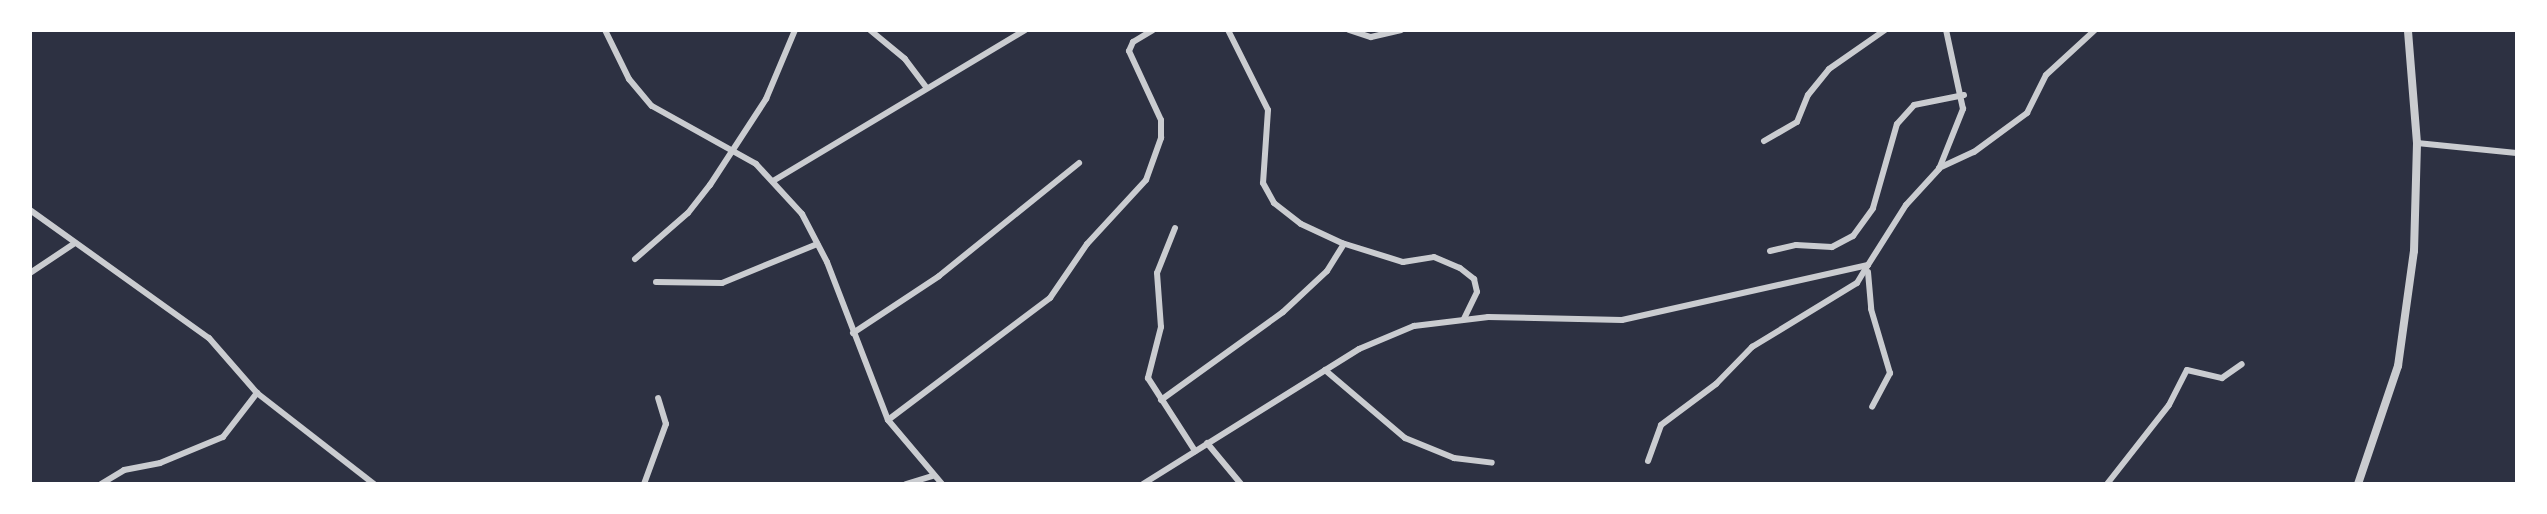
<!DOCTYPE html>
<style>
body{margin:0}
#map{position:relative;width:2547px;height:514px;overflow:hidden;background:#2d3142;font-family:Inter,sans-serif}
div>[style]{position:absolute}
.minor>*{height:6px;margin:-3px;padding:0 3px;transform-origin:3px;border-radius:3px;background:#caccd0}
.tertiary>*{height:8px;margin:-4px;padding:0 4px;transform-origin:4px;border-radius:4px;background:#caccd0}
span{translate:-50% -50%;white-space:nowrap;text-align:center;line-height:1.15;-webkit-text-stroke:5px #fff;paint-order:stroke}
.frame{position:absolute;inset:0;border:32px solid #fff;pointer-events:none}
</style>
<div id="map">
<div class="minor">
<i style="left:605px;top:30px;width:55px;rotate:63.9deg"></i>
<i style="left:629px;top:79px;width:35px;rotate:50deg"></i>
<i style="left:652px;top:106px;width:119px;rotate:29.1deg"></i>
<i style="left:756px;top:164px;width:68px;rotate:47.4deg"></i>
<i style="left:802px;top:214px;width:54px;rotate:62.5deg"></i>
<i style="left:827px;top:262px;width:169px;rotate:68.9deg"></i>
<i style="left:888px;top:420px;width:84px;rotate:49.8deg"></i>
<i style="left:870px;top:30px;width:45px;rotate:39.6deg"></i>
<i style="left:905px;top:59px;width:35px;rotate:53deg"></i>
<i style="left:1228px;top:30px;width:89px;rotate:63.4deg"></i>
<i style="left:1268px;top:110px;width:73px;rotate:93.9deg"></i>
<i style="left:1263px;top:183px;width:23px;rotate:61deg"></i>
<i style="left:1274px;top:203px;width:34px;rotate:38deg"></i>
<i style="left:1301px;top:224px;width:45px;rotate:24.9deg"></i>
<i style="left:1342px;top:243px;width:64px;rotate:17.3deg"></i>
<i style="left:1403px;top:262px;width:31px;rotate:-9deg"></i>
<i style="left:1434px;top:257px;width:28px;rotate:23deg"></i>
<i style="left:1460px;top:268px;width:18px;rotate:38deg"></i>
<i style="left:1474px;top:279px;width:13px;rotate:77deg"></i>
<i style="left:1477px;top:292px;width:30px;rotate:116deg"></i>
<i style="left:1349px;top:30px;width:23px;rotate:18deg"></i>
<i style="left:1371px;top:37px;width:31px;rotate:-13deg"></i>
<i style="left:1764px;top:141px;width:38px;rotate:-30deg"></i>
<i style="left:1797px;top:122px;width:29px;rotate:-68deg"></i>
<i style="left:1808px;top:95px;width:33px;rotate:-51deg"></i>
<i style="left:1829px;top:69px;width:68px;rotate:-34.9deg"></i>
<i style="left:2417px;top:143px;width:100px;rotate:5.7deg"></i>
<i style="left:1939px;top:168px;width:38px;rotate:-25deg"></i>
<i style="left:1974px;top:152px;width:66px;rotate:-36.3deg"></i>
<i style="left:2027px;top:113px;width:42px;rotate:-63.4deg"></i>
<i style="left:2046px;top:75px;width:67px;rotate:-42.6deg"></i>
<i style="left:773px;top:181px;width:294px;rotate:-30.9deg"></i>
<i style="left:30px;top:210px;width:220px;rotate:35.6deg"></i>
<i style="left:209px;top:338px;width:73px;rotate:48.9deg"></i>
<i style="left:257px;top:393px;width:148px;rotate:37.9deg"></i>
<i style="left:1175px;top:228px;width:48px;rotate:111.8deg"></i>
<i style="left:1157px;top:273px;width:54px;rotate:85.8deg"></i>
<i style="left:1161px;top:327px;width:53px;rotate:104.3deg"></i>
<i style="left:1148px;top:378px;width:87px;rotate:57.2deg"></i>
<i style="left:1770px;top:251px;width:27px;rotate:-13deg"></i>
<i style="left:1796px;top:245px;width:36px;rotate:3deg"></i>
<i style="left:1832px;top:247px;width:24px;rotate:-28deg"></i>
<i style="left:1853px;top:236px;width:34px;rotate:-54deg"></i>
<i style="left:1873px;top:208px;width:87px;rotate:-74.1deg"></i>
<i style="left:1897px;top:124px;width:25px;rotate:-48deg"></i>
<i style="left:1914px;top:105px;width:51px;rotate:-11.3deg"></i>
<i style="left:635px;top:259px;width:70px;rotate:-41deg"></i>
<i style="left:688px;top:213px;width:36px;rotate:-52deg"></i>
<i style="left:710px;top:185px;width:103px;rotate:-56.9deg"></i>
<i style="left:766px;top:99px;width:75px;rotate:-67.2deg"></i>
<i style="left:1868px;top:272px;width:37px;rotate:85deg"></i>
<i style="left:1871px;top:309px;width:67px;rotate:73.5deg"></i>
<i style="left:1890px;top:373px;width:38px;rotate:118deg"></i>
<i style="left:30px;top:273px;width:54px;rotate:-33.7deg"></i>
<i style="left:656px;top:282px;width:66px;rotate:0.9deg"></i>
<i style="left:722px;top:283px;width:103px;rotate:-22.3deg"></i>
<i style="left:853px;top:333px;width:103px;rotate:-33.5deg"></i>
<i style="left:939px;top:276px;width:180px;rotate:-38.9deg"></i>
<i style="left:1325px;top:370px;width:105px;rotate:40.4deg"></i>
<i style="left:1405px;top:438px;width:53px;rotate:22.2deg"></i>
<i style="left:1454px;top:458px;width:38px;rotate:7deg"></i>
<i style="left:1161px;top:400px;width:150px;rotate:-35.8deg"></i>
<i style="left:1283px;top:312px;width:60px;rotate:-43deg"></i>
<i style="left:1327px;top:271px;width:32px;rotate:-58deg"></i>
<i style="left:888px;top:420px;width:203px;rotate:-37deg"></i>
<i style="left:1050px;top:298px;width:65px;rotate:-55.6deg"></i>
<i style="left:1087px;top:244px;width:87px;rotate:-47.3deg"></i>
<i style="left:1146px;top:180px;width:45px;rotate:-70.3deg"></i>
<i style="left:1161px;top:138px;width:18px;rotate:-90deg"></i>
<i style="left:1161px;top:120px;width:76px;rotate:-114.9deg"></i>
<i style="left:1129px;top:51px;width:10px;rotate:-66deg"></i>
<i style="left:1133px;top:42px;width:23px;rotate:-31deg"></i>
<i style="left:1207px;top:443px;width:53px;rotate:50.3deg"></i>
<i style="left:1648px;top:461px;width:38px;rotate:-70deg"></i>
<i style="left:1661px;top:425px;width:69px;rotate:-36.7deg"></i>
<i style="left:1716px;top:384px;width:52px;rotate:-45.8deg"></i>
<i style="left:1752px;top:347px;width:123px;rotate:-31.4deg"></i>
<i style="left:1857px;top:283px;width:21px;rotate:-59deg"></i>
<i style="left:101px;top:484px;width:27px;rotate:-31deg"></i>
<i style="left:124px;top:470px;width:37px;rotate:-11deg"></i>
<i style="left:160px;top:463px;width:68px;rotate:-22.4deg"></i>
<i style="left:223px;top:437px;width:56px;rotate:-52.3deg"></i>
<i style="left:644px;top:484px;width:64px;rotate:-69.9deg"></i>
<i style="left:666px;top:424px;width:27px;rotate:-107deg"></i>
<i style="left:906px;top:484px;width:28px;rotate:-17deg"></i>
<i style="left:1143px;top:484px;width:255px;rotate:-32deg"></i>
<i style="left:1359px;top:349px;width:60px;rotate:-22.7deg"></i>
<i style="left:1414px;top:326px;width:75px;rotate:-6.9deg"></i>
<i style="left:1488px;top:317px;width:134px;rotate:1.3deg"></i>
<i style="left:1622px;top:320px;width:252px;rotate:-12.6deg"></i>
<i style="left:1868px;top:265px;width:71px;rotate:-57.7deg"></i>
<i style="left:1906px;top:205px;width:49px;rotate:-47.5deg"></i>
<i style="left:1939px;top:169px;width:65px;rotate:-68.2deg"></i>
<i style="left:1963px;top:109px;width:81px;rotate:-102.1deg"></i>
<i style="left:2107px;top:484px;width:100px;rotate:-51.9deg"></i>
<i style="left:2169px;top:405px;width:39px;rotate:-63deg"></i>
<i style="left:2187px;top:370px;width:36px;rotate:13deg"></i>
<i style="left:2222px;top:378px;width:24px;rotate:-35deg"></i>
</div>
<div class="tertiary">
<i style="left:2358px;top:484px;width:125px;rotate:-71.3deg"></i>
<i style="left:2398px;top:366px;width:116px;rotate:-82.1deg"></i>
<i style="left:2414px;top:251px;width:108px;rotate:-88.4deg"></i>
<i style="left:2417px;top:143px;width:113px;rotate:-94.6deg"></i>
</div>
<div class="frame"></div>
</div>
